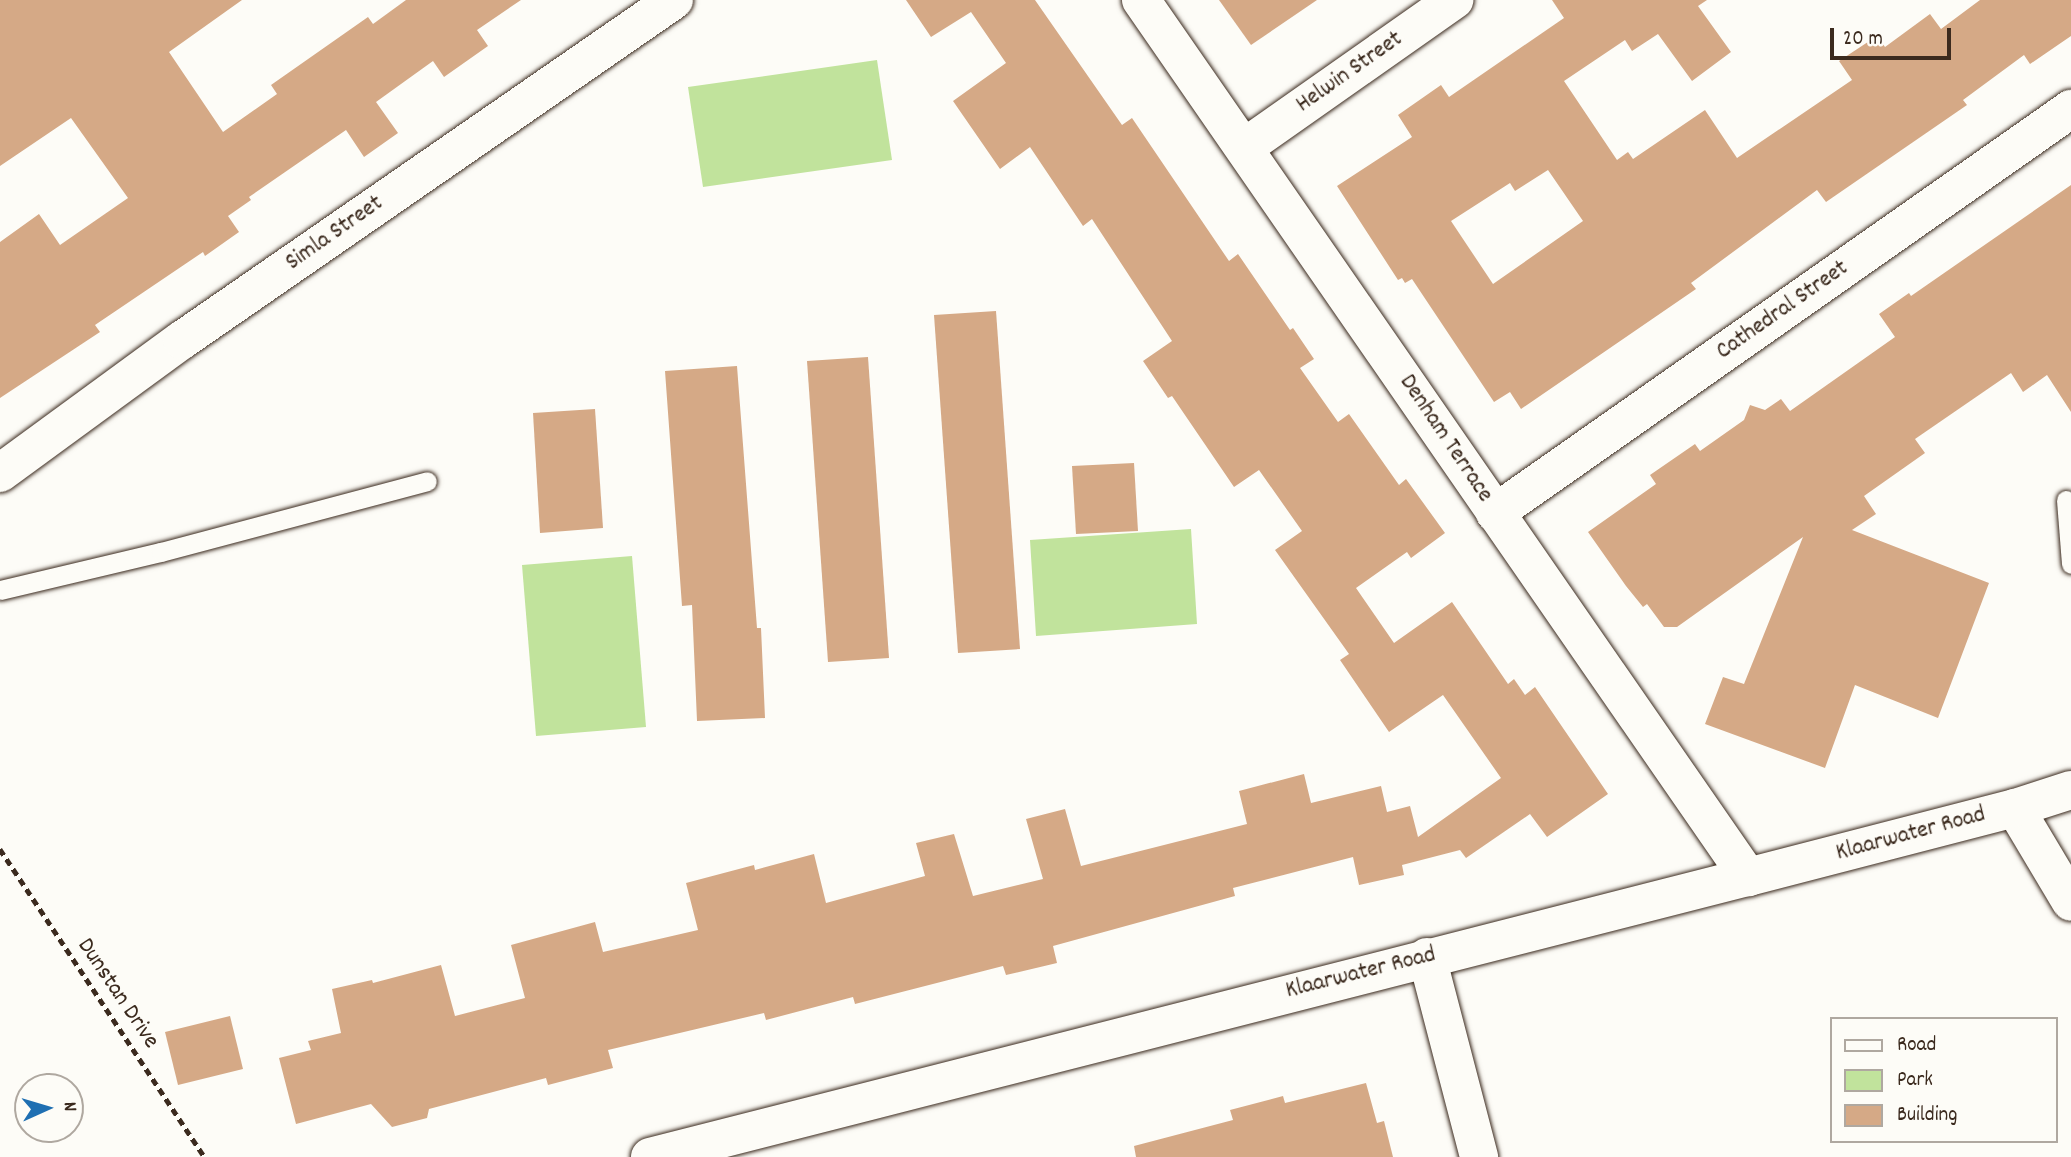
<!DOCTYPE html>
<style>
body{margin:0}
#map{position:relative;width:2071px;height:1157px;overflow:hidden;background:#fdfcf7;font-family:Dekko,sans-serif}
div>[style]{position:absolute}
.green>*{inset:0;background:#c1e39c}
.building>*{inset:0;background:#d5a986}
.path>*{height:4.5px;margin-top:-2.25px;transform-origin:0;background:repeating-linear-gradient(90deg,#3b2a1e 0 7px,transparent 0 12px)}
.roads{filter:drop-shadow(0 0 2px #3b2a1e) drop-shadow(0 0 2px #3b2a1e)}
.service>*{height:19px;margin:-9.5px;padding:0 9.5px;transform-origin:9.5px;border-radius:9.5px;background:#fdfcf7}
.minor>*{height:38px;margin:-19px;padding:0 19px;transform-origin:19px;border-radius:19px;background:#fdfcf7}
.tertiary>*{height:38px;margin:-19px;padding:0 19px;transform-origin:19px;border-radius:19px;background:#fdfcf7}
span{translate:-50% -50%;white-space:nowrap;text-align:center;line-height:1.15;-webkit-text-stroke:7px #fdfcf7;paint-order:stroke}
.street-label{font-size:24px;color:#3b2a1e}
.legend{position:absolute;left:1830px;top:1017px;width:228px;height:126px;box-sizing:border-box;background:#fdfcf7;border:2px solid #afa8a0;margin:0;padding:9px 12px;list-style:none;font-size:21px;color:#3b2a1e}
.legend li{display:flex;align-items:center;gap:14px;height:35px}
.legend b{width:35px;border:2px solid #afa8a0}
.north{position:absolute;left:14px;top:1073px;width:70px;height:70px;box-sizing:border-box;background:#fdfcf7;border:2px solid #afa8a0;border-radius:50%;rotate:86deg;font-size:19px;font-weight:700;line-height:28px;text-align:center;color:#3b2a1e}
.north::after{content:'';display:block;margin:auto;width:24px;height:32px;background:#1f6fb2;clip-path:polygon(50% 0,100% 100%,50% 72%,0 100%)}
.scale{position:absolute;left:1830px;top:28px;width:121px;height:32px;box-sizing:border-box;border:4px solid #3b2a1e;border-top:0;padding-left:9px;font-size:21px;line-height:24px;white-space:nowrap;color:#3b2a1e;-webkit-text-stroke:5px #fdfcf7;paint-order:stroke}
</style>
<div id="map">
<div class="green">
<i style="clip-path:polygon(877px 60px,892px 160px,703px 187px,688px 87px)"></i>
<i style="clip-path:polygon(1191px 529px,1197px 624px,1036px 636px,1030px 540px)"></i>
<i style="clip-path:polygon(632px 556px,646px 727px,536px 736px,522px 565px)"></i>
</div>
<div class="building">
<i style="clip-path:polygon(0 0,242px 0,169px 52px,223px 132px,277px 94px,271px 85px,368px 17px,373px 24px,406px 0,521px 0,477px 30px,488px 46px,444px 77px,433px 61px,376px 102px,398px 133px,364px 157px,346px 130px,249px 197px,251px 200px,228px 216px,239px 232px,205px 256px,203px 252px,95px 325px,100px 332px,0 398px,0 242px,39px 214px,60px 245px,128px 198px,71px 118px,0 166px)"></i>
<i style="clip-path:polygon(906px 0,1035px 0,1122px 125px,1132px 118px,1229px 261px,1238px 254px,1290px 330px,1293px 328px,1314px 359px,1300px 368px,1338px 422px,1349px 414px,1399px 485px,1406px 479px,1445px 533px,1411px 558px,1407px 552px,1356px 588px,1394px 643px,1452px 602px,1508px 684px,1514px 679px,1525px 695px,1535px 687px,1608px 794px,1547px 837px,1530px 814px,1466px 858px,1460px 850px,1402px 865px,1404px 875px,1359px 885px,1353px 857px,1233px 888px,1235px 896px,1053px 946px,1057px 963px,1006px 975px,1003px 966px,855px 1004px,853px 997px,766px 1020px,764px 1013px,608px 1050px,613px 1068px,548px 1085px,546px 1078px,429px 1109px,427px 1118px,392px 1127px,371px 1104px,296px 1124px,279px 1058px,311px 1050px,308px 1041px,341px 1033px,332px 989px,372px 980px,373px 983px,441px 965px,455px 1016px,525px 998px,511px 945px,595px 922px,603px 952px,698px 930px,686px 883px,754px 865px,755px 870px,814px 854px,826px 903px,925px 876px,916px 843px,954px 834px,973px 896px,1043px 879px,1026px 819px,1065px 809px,1081px 866px,1247px 824px,1239px 791px,1304px 774px,1311px 803px,1381px 786px,1387px 812px,1410px 806px,1418px 837px,1501px 778px,1443px 695px,1389px 732px,1340px 660px,1349px 654px,1275px 550px,1302px 531px,1259px 470px,1234px 487px,1172px 396px,1168px 398px,1143px 361px,1172px 341px,1092px 219px,1083px 226px,1030px 147px,1000px 169px,953px 101px,1006px 63px,971px 12px,931px 37px)"></i>
<i style="clip-path:polygon(1219px 0,1317px 0,1251px 45px)"></i>
<i style="clip-path:polygon(evenodd,1552px 0,1707px 0,1698px 6px,1731px 52px,1692px 81px,1658px 34px,1632px 51px,1625px 40px,1564px 81px,1617px 160px,1628px 152px,1633px 159px,1705px 110px,1737px 158px,1852px 80px,1839px 61px,1877px 36px,1885px 47px,1930px 14px,1941px 29px,1980px 0,2071px 0,2071px 36px,2030px 64px,2024px 55px,1963px 100px,1967px 105px,1826px 202px,1817px 190px,1691px 283px,1696px 289px,1521px 409px,1510px 392px,1494px 402px,1412px 279px,1405px 283px,1402px 278px,1398px 280px,1337px 186px,1412px 137px,1398px 115px,1441px 85px,1449px 97px,1564px 18px,1552px 0,1548px 170px,1583px 221px,1493px 284px,1451px 221px,1510px 183px,1515px 191px,1548px 170px)"></i>
<i style="clip-path:polygon(2071px 185px,2071px 412px,2047px 375px,2023px 392px,2011px 373px,1915px 439px,1925px 453px,1864px 496px,1876px 514px,1852px 530px,1989px 583px,1938px 718px,1855px 685px,1825px 768px,1705px 724px,1723px 677px,1744px 684px,1803px 537px,1677px 627px,1664px 627px,1647px 604px,1643px 607px,1626px 586px,1588px 532px,1656px 484px,1650px 475px,1695px 444px,1700px 451px,1744px 420px,1750px 405px,1765px 410px,1781px 399px,1790px 411px,1895px 337px,1879px 314px,1909px 293px,1911px 296px)"></i>
<i style="clip-path:polygon(996px 311px,1020px 649px,958px 653px,934px 315px)"></i>
<i style="clip-path:polygon(868px 357px,889px 658px,828px 662px,807px 361px)"></i>
<i style="clip-path:polygon(737px 366px,757px 628px,761px 628px,765px 718px,697px 721px,692px 605px,682px 606px,665px 371px)"></i>
<i style="clip-path:polygon(595px 409px,603px 528px,540px 533px,533px 413px)"></i>
<i style="clip-path:polygon(1134px 463px,1138px 531px,1076px 534px,1072px 466px)"></i>
<i style="clip-path:polygon(230px 1016px,243px 1069px,178px 1085px,165px 1032px)"></i>
<i style="clip-path:polygon(1366px 1083px,1377px 1123px,1384px 1121px,1393px 1157px,1136px 1157px,1134px 1146px,1233px 1120px,1230px 1110px,1283px 1096px,1285px 1103px)"></i>
</div>
<div class="path">
<i style="left:0;top:849px;width:370px;rotate:56.4deg"></i>
</div>
<div class="roads">
<div class="service">
<i style="left:2066px;top:500px;width:64px;rotate:85.5deg"></i>
<i style="left:0;top:590px;width:165px;rotate:-13.3deg"></i>
<i style="left:161px;top:552px;width:275px;rotate:-14.9deg"></i>
</div>
<div class="minor">
<i style="left:1141px;top:0;width:1067px;rotate:55.31deg"></i>
<i style="left:1245px;top:147px;width:256px;rotate:-35.1deg"></i>
<i style="left:0;top:473px;width:225px;rotate:-36.2deg"></i>
<i style="left:182px;top:340px;width:598px;rotate:-34.65deg"></i>
<i style="left:1495px;top:513px;width:704px;rotate:-35.05deg"></i>
<i style="left:2015px;top:808px;width:109px;rotate:59.2deg"></i>
<i style="left:1427px;top:957px;width:207px;rotate:75.4deg"></i>
</div>
<div class="tertiary">
<i style="left:650px;top:1157px;width:1133px;rotate:-14.31deg"></i>
<i style="left:1748px;top:877px;width:276px;rotate:-14.5deg"></i>
<i style="left:2015px;top:808px;width:59px;rotate:-17.8deg"></i>
</div>
</div>
<div class="street-label">
<span style="left:1350px;top:73px;rotate:-35deg">Helwin Street</span>
<span style="left:335px;top:234px;rotate:-35deg">Simla Street</span>
<span style="left:1783px;top:311px;rotate:-35deg">Cathedral Street</span>
<span style="left:1445px;top:439px;rotate:56deg">Denham Terrace</span>
<span style="left:1911px;top:835px;rotate:-15deg">Klaarwater Road</span>
<span style="left:1361px;top:974px;rotate:-14deg">Klaarwater Road</span>
<span style="left:117px;top:994px;rotate:56deg">Dunstan Drive</span>
</div>
<ul class="legend">
<li><b style="height:9px;background:#fdfcf7"></b>Road</li>
<li><b style="height:19px;background:#c1e39c"></b>Park</li>
<li><b style="height:19px;background:#d5a986"></b>Building</li>
</ul>
<div class="north">N</div>
<div class="scale">20 m</div>
</div>
